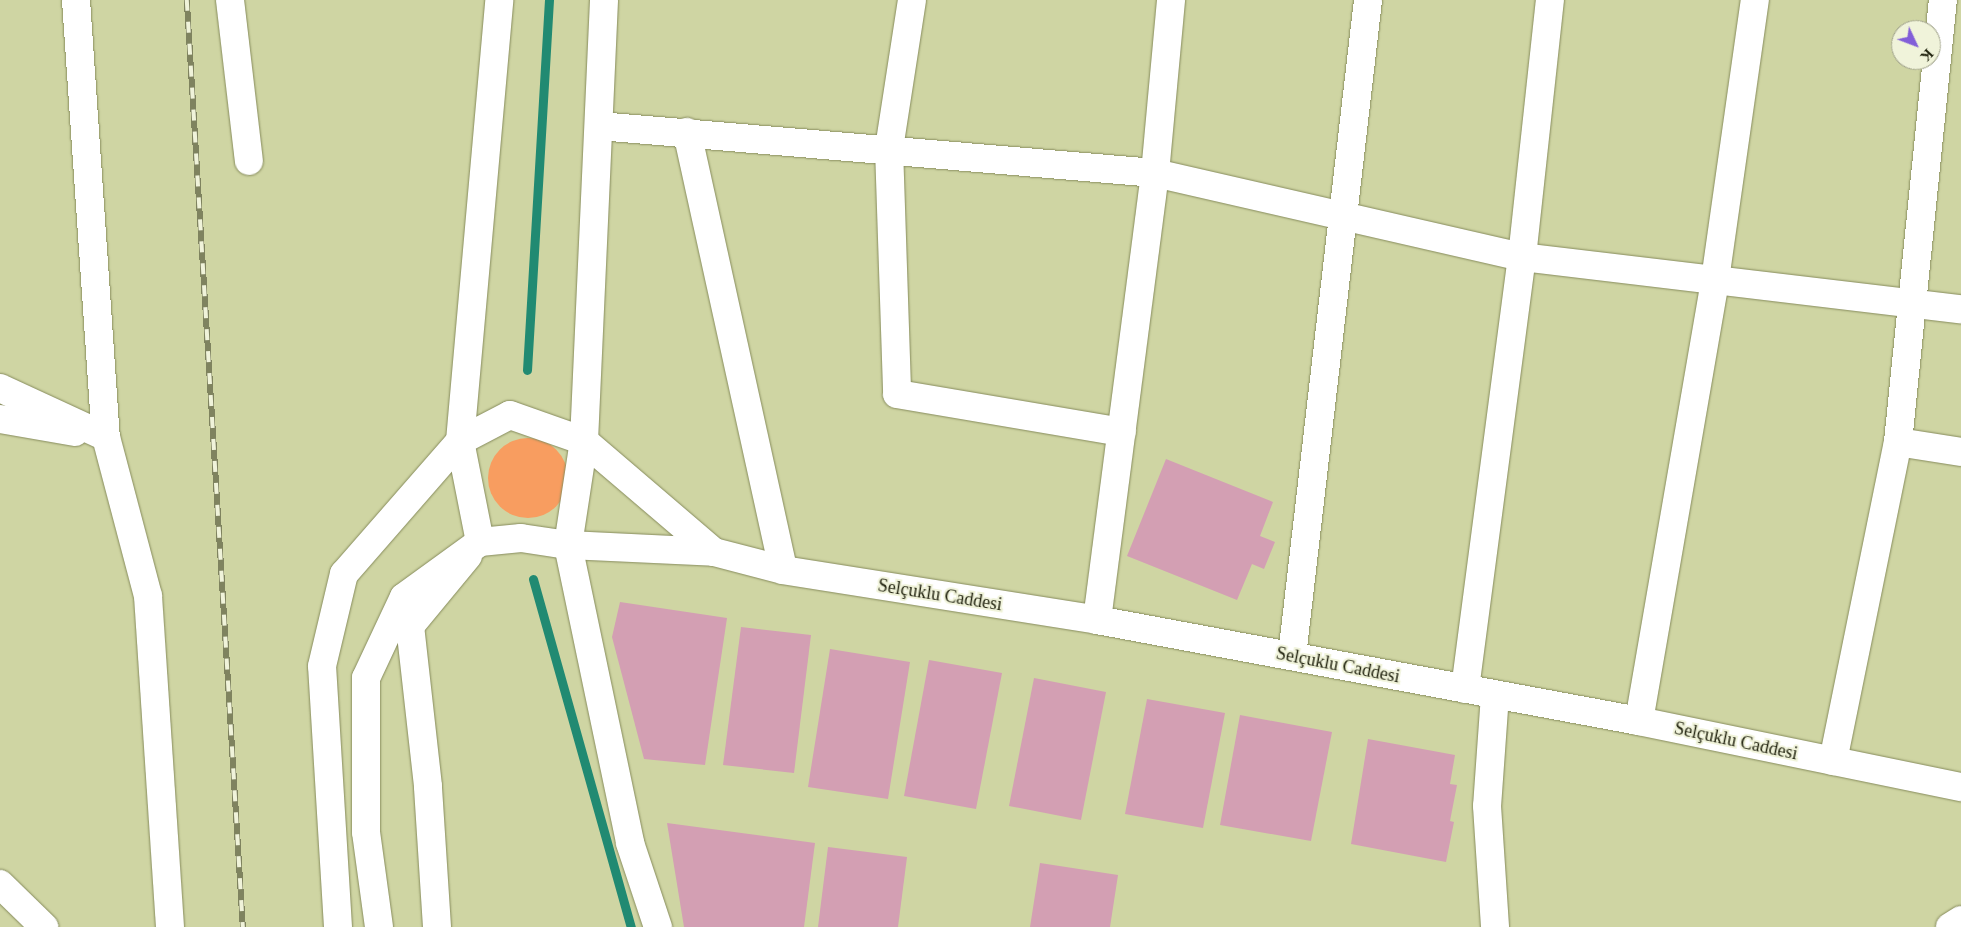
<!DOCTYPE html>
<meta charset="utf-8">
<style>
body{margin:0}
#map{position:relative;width:1961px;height:927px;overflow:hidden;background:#cfd5a3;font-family:Georgia,serif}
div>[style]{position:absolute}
.green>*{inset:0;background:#f89d60}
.round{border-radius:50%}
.stream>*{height:9px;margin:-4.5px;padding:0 4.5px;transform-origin:4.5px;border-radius:4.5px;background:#218a72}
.building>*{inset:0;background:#d39fb3}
.roads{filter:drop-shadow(0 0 1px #878c5d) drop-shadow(0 0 1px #878c5d)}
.minor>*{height:28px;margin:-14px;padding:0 14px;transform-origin:14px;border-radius:14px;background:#fff}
.major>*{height:28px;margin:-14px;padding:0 14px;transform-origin:14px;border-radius:14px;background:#fff}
.rail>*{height:5.5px;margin-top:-2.75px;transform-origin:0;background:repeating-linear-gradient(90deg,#f0f3da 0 11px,#7f835f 0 22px);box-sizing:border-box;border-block:1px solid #7f835f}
span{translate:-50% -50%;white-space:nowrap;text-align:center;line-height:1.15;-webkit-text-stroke:4px #f0f3da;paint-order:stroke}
.street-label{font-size:18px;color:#222410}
.north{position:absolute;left:1891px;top:20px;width:50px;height:50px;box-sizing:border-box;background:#f0f3da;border:1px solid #9ea089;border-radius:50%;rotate:133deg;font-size:14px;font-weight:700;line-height:20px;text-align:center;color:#222410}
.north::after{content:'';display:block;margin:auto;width:18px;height:22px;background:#825ed8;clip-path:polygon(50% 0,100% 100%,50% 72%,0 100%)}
</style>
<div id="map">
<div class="green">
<i class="round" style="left:488px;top:438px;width:80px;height:80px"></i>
</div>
<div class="stream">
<i style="left:527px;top:370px;width:371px;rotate:-86.6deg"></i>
<i style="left:533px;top:579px;width:362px;rotate:74.3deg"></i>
</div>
<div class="building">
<i style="clip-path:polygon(1166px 459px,1273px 502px,1260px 536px,1275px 542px,1264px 569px,1252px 564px,1237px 600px,1127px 556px)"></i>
<i style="clip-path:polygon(620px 602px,727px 618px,705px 765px,644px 759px,612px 637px)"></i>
<i style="clip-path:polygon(741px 627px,811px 635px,794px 773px,723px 765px)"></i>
<i style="clip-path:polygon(830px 649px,910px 662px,888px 799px,808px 787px)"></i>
<i style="clip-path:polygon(929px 660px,1002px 673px,976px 809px,904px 796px)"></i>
<i style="clip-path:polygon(1034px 678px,1106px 692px,1081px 820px,1009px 806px)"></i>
<i style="clip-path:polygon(1147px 699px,1225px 713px,1203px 828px,1125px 814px)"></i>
<i style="clip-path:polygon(1240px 715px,1332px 732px,1311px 841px,1220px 825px)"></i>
<i style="clip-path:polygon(1368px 739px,1455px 755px,1450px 784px,1457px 785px,1450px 821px,1454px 822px,1446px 862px,1351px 844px)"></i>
<i style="clip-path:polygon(667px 823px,815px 843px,804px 927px,684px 927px)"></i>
<i style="clip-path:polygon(828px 847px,907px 857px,898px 927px,818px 927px)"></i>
<i style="clip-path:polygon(1040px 863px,1118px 875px,1110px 927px,1030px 927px)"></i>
</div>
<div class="roads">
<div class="minor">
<i style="left:76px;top:0;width:438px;rotate:86.1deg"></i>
<i style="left:106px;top:437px;width:164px;rotate:75.2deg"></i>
<i style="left:148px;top:596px;width:332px;rotate:86.2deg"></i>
<i style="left:230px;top:0;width:162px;rotate:83.3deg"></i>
<i style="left:912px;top:0;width:150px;rotate:98.8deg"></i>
<i style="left:889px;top:148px;width:246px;rotate:88.1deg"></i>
<i style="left:897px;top:394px;width:228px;rotate:9.6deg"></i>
<i style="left:599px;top:126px;width:558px;rotate:4.83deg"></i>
<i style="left:1155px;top:173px;width:376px;rotate:12.9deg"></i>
<i style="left:1522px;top:257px;width:442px;rotate:6.8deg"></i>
<i style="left:687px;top:132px;width:448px;rotate:77.6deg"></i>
<i style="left:0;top:388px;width:117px;rotate:24.8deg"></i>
<i style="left:0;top:419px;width:76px;rotate:9.8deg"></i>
<i style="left:1898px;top:442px;width:64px;rotate:9deg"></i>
<i style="left:568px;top:545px;width:304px;rotate:78.2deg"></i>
<i style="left:630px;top:843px;width:89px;rotate:71.6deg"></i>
<i style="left:1097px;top:620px;width:451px;rotate:-82.6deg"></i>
<i style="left:1155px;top:173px;width:174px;rotate:-84.7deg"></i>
<i style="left:1292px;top:656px;width:660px;rotate:-83.39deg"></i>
<i style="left:1465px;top:689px;width:436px;rotate:-82.5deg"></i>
<i style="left:1522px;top:257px;width:259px;rotate:-83.8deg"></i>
<i style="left:1495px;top:695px;width:111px;rotate:94.1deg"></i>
<i style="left:1487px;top:806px;width:121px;rotate:86.2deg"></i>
<i style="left:1639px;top:721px;width:448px;rotate:-80.2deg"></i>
<i style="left:1715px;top:280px;width:283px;rotate:-81.9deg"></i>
<i style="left:1833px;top:761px;width:326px;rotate:-78.5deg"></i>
<i style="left:1898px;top:442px;width:444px;rotate:-84.2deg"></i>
<i style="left:437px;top:927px;width:141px;rotate:-93.7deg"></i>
<i style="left:428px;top:786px;width:161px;rotate:-96.4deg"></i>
<i style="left:410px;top:626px;width:91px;rotate:-50.4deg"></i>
<i style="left:1950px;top:927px;width:13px;rotate:-32deg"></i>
</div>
<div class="major">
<i style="left:480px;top:542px;width:41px;rotate:-5.6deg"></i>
<i style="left:521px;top:538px;width:48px;rotate:8.5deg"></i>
<i style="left:568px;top:545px;width:146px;rotate:2.7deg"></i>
<i style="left:714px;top:552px;width:71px;rotate:14.6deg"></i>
<i style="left:783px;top:570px;width:318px;rotate:9deg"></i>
<i style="left:1097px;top:620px;width:551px;rotate:10.56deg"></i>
<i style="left:1639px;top:721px;width:329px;rotate:11.6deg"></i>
<i style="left:480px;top:542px;width:103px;rotate:-101.2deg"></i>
<i style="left:460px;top:441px;width:443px;rotate:-84.9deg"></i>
<i style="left:568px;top:545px;width:105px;rotate:-81.3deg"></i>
<i style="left:584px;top:441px;width:441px;rotate:-87.4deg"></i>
<i style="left:0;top:884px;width:62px;rotate:44.3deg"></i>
<i style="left:338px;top:927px;width:261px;rotate:-93.5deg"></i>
<i style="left:322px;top:666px;width:95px;rotate:-76.6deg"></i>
<i style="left:344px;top:574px;width:176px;rotate:-48.9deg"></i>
<i style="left:460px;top:441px;width:56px;rotate:-27.5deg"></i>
<i style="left:510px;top:415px;width:78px;rotate:19.4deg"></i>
<i style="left:584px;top:441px;width:171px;rotate:40.5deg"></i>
<i style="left:379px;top:927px;width:96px;rotate:-97.8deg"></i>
<i style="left:366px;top:832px;width:154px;rotate:-90deg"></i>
<i style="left:366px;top:678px;width:89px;rotate:-64.9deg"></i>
<i style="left:404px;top:597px;width:94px;rotate:-35.9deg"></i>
</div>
</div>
<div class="rail">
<i style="left:187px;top:0;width:929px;rotate:86.54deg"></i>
</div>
<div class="street-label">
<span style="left:940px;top:595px;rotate:9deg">Selçuklu Caddesi</span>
<span style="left:1338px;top:665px;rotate:11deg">Selçuklu Caddesi</span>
<span style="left:1736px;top:741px;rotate:12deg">Selçuklu Caddesi</span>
</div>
<div class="north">K</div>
</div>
